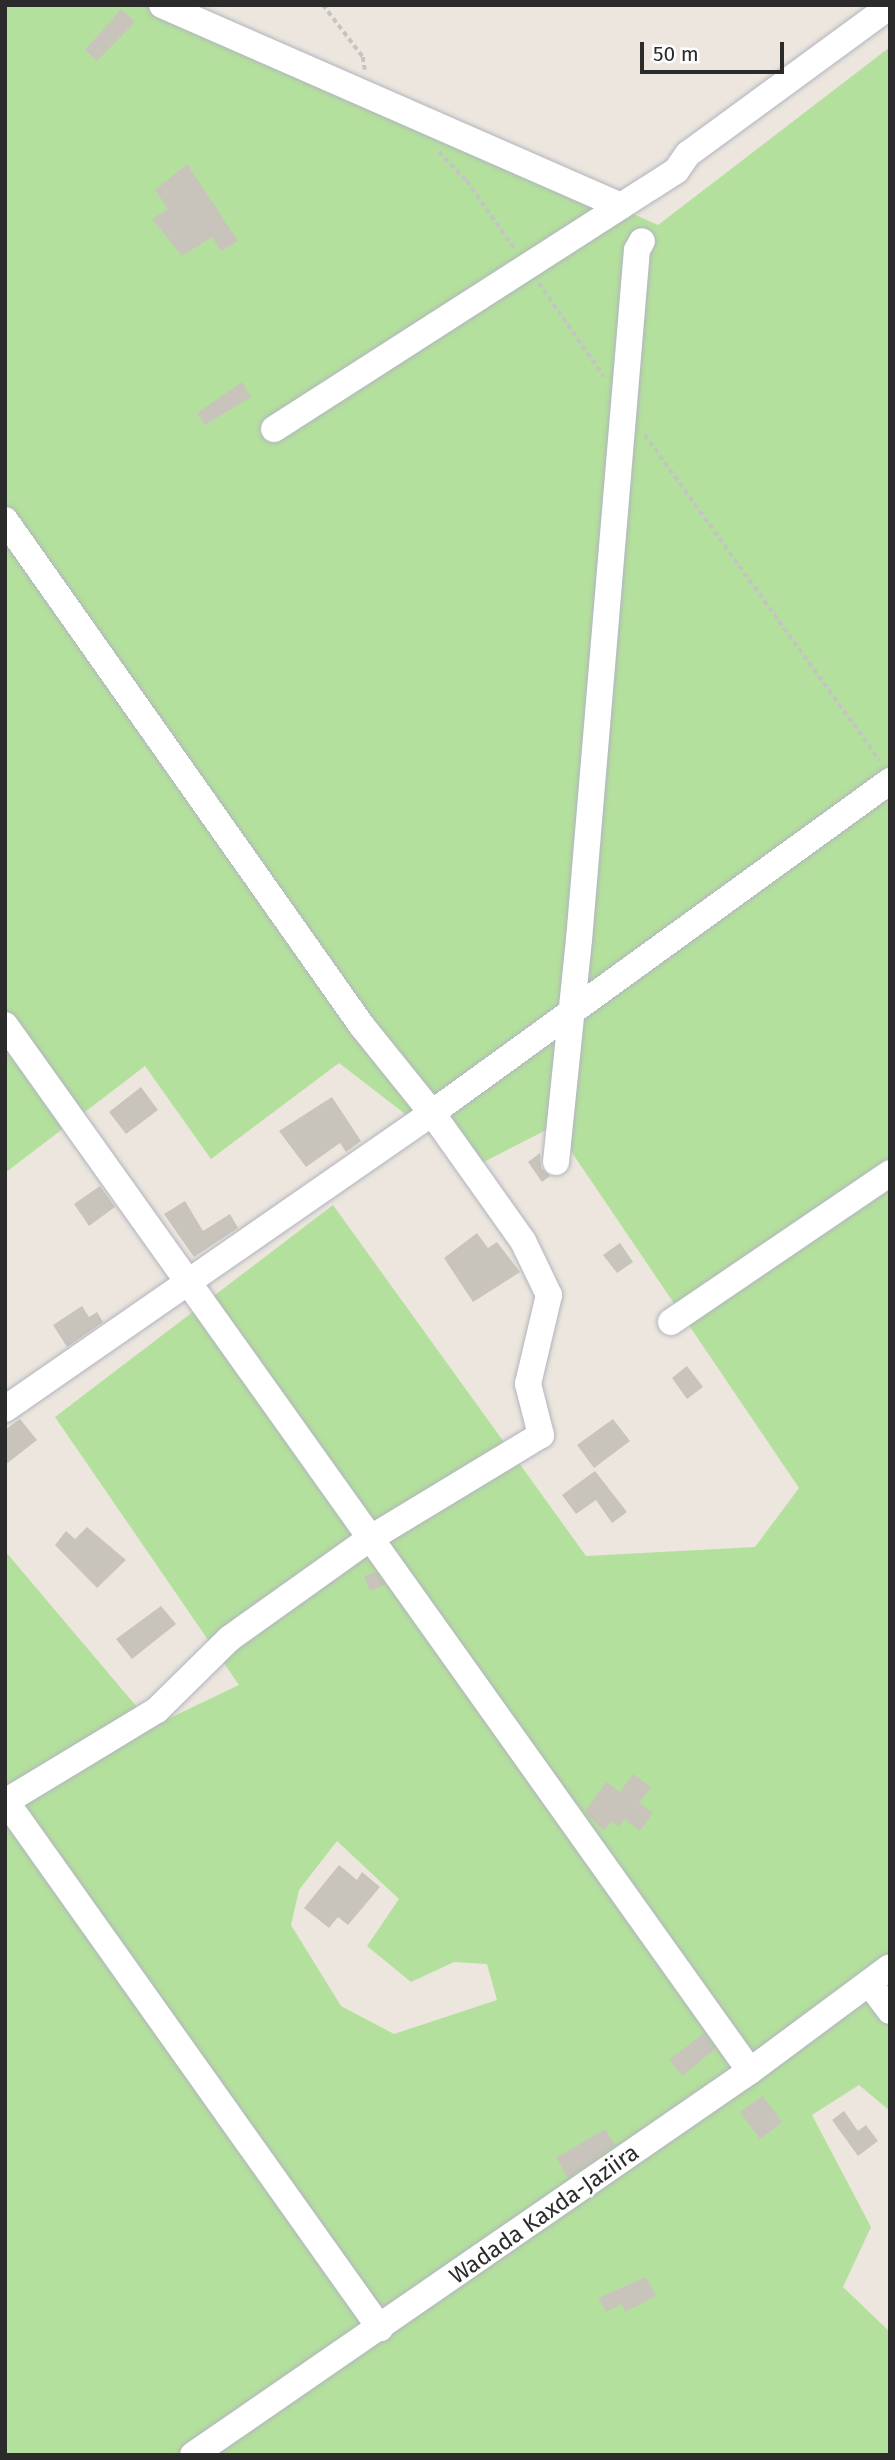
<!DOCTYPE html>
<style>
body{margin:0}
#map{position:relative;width:895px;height:2460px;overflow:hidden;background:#ece6de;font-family:"Fira Sans",sans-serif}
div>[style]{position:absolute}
.green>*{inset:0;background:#b4e09d}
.building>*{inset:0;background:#c8c4bc}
.path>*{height:3.5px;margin-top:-1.75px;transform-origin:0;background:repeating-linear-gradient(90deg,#c4c4c4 0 5px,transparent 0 8.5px)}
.roads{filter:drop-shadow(0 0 2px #b1b4be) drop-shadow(0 0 2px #b1b4be)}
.minor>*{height:26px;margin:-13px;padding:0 13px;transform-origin:13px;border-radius:13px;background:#fff}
span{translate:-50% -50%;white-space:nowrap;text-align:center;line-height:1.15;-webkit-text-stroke:5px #fff;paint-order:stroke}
.street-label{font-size:23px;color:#2b2b2b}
.frame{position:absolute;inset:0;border:7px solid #2b2b2b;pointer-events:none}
.scale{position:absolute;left:640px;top:42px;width:144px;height:32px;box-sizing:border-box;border:4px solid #2b2b2b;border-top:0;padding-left:9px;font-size:21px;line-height:24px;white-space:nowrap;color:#2b2b2b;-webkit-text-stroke:5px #fff;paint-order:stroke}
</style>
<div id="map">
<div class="green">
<i style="clip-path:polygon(evenodd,5px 5px,165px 5px,658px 225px,890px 47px,890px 2111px,859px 2085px,812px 2115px,871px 2227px,843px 2287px,890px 2332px,890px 2455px,5px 2455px,5px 1551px,153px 1726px,239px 1685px,55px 1417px,333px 1205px,586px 1556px,755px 1547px,799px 1488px,554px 1126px,474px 1167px,339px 1063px,211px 1159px,145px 1066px,5px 1173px,5px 5px,337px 1841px,399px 1899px,367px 1946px,411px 1982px,454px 1962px,487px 1964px,497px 2000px,394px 2034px,341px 2006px,291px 1925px,299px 1890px,337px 1841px)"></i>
</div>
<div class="building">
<i style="clip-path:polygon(121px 9px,135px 22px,97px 61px,85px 50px)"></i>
<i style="clip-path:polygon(187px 164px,238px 241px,221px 251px,212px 237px,182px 256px,152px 219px,168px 209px,155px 190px)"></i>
<i style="clip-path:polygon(242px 382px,251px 397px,205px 425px,197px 413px)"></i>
<i style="clip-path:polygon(141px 1087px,158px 1110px,126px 1134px,109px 1112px)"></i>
<i style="clip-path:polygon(332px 1097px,361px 1141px,346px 1152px,340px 1143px,306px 1167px,279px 1131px)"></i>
<i style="clip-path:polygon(540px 1153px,541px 1168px,550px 1176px,542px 1182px,528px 1162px)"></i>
<i style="clip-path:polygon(100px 1186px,115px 1207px,89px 1226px,74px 1204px)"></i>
<i style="clip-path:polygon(185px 1201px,203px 1231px,230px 1214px,238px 1228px,194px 1257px,164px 1214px)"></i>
<i style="clip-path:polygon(477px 1233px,488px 1248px,497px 1242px,520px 1272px,473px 1302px,444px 1258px)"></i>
<i style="clip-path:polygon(620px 1243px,633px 1262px,617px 1273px,603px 1255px)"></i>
<i style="clip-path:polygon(82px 1306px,89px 1317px,97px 1312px,103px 1322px,67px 1347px,53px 1325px)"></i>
<i style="clip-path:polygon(687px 1366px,703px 1387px,687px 1399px,672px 1378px)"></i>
<i style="clip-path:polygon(20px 1419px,37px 1440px,5px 1465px,5px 1430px)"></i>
<i style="clip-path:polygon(613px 1419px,630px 1441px,594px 1468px,577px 1445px)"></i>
<i style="clip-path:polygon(595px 1471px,627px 1512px,612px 1523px,596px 1500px,576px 1514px,562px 1495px)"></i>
<i style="clip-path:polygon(87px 1527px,126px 1560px,97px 1588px,55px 1545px,66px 1531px,75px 1539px)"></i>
<i style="clip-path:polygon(376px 1572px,385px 1585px,370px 1591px,364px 1576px)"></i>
<i style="clip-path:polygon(161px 1606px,176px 1624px,132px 1659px,116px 1639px)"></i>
<i style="clip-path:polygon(633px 1774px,651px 1787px,639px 1803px,653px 1813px,640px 1831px,625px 1819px,619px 1827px,611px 1821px,604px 1831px,585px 1812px,606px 1782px,620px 1792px)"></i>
<i style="clip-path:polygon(339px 1865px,357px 1880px,362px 1872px,380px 1887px,348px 1925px,338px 1917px,329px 1928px,304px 1908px)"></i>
<i style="clip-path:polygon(704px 2033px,715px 2049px,682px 2076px,669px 2060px)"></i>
<i style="clip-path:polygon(763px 2096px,782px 2122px,760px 2139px,740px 2112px)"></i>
<i style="clip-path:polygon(844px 2111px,858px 2131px,866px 2125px,878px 2141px,858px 2156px,832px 2120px)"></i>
<i style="clip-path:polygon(605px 2129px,615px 2145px,568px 2178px,556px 2158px)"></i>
<i style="clip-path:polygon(646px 2277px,656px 2296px,625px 2312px,622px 2304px,606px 2312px,598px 2298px)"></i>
</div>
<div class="path">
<i style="left:323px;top:5px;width:66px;rotate:52.4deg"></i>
<i style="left:363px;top:57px;width:13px;rotate:81deg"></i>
<i style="left:439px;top:152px;width:40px;rotate:46deg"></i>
<i style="left:467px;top:181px;width:82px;rotate:55deg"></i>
<i style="left:539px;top:283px;width:114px;rotate:55.3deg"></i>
<i style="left:645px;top:435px;width:402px;rotate:54.2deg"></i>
</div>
<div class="roads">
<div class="minor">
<i style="left:162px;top:5px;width:501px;rotate:23.65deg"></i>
<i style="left:621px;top:206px;width:65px;rotate:-32.5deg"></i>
<i style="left:676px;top:171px;width:21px;rotate:-55deg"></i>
<i style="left:688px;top:154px;width:250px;rotate:-36.2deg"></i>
<i style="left:274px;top:429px;width:412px;rotate:-32.7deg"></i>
<i style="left:5px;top:520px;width:619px;rotate:54.8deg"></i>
<i style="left:362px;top:1026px;width:112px;rotate:51.2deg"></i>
<i style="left:432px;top:1113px;width:566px;rotate:-35.94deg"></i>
<i style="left:5px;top:1025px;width:1284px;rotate:54.54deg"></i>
<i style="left:556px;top:1162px;width:223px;rotate:-84.1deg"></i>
<i style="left:579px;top:940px;width:692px;rotate:-85.2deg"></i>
<i style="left:637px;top:250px;width:10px;rotate:-61deg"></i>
<i style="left:671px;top:1322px;width:265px;rotate:-34.2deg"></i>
<i style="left:5px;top:1409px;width:520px;rotate:-34.73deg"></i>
<i style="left:432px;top:1113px;width:157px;rotate:54.6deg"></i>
<i style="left:523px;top:1241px;width:60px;rotate:64.3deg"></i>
<i style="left:549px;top:1295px;width:91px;rotate:103.3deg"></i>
<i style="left:528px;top:1384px;width:53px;rotate:75.7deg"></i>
<i style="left:541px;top:1435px;width:201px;rotate:148.8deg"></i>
<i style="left:369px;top:1539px;width:171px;rotate:144.5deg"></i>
<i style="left:230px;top:1638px;width:103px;rotate:135.4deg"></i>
<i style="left:157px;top:1710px;width:178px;rotate:148.8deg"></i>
<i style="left:5px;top:1800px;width:648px;rotate:54.62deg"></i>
<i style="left:869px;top:1983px;width:35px;rotate:53deg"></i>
<i style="left:193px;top:2455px;width:677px;rotate:-34.58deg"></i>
<i style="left:750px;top:2071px;width:174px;rotate:-36.6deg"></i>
</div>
</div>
<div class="street-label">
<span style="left:544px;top:2214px;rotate:-35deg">Wadada Kaxda-Jaziira</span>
</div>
<div class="frame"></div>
<div class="scale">50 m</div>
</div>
